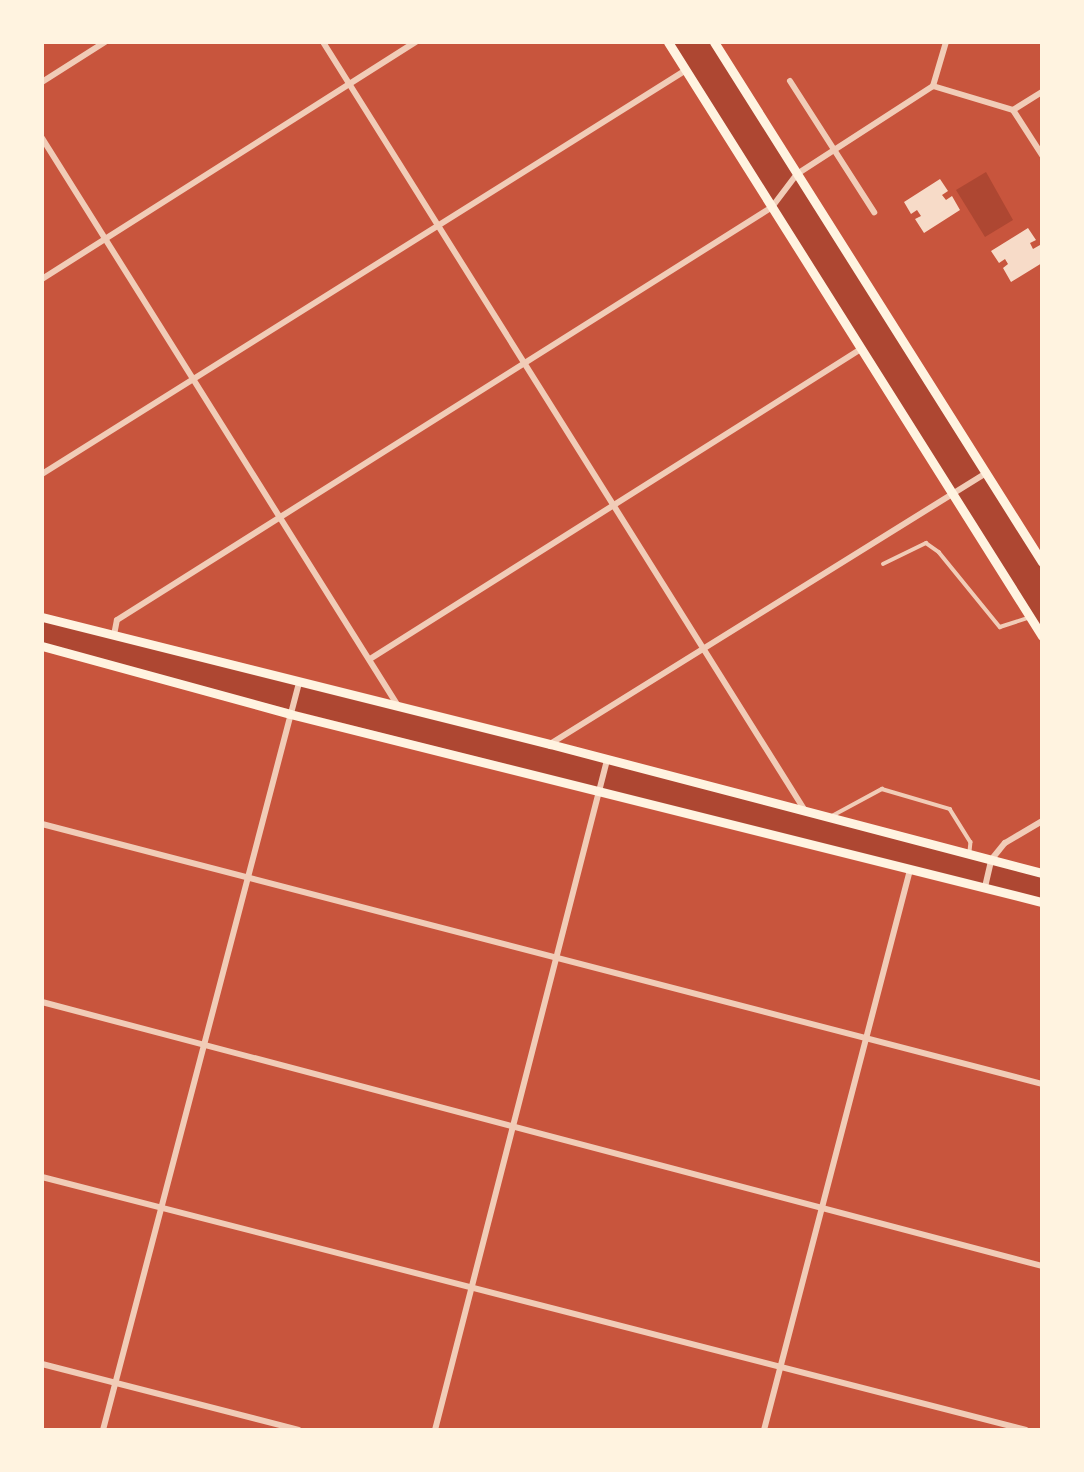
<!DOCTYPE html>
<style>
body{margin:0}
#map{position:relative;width:1084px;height:1472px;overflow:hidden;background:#c8553d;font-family:"Archivo Narrow",sans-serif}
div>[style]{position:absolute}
.green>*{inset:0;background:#ae4732}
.building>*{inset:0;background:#f7dbc8}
.service>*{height:3.5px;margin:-1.75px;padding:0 1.75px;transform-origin:1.75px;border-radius:1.75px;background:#f1ccb7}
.minor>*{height:6px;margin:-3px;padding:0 3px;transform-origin:3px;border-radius:3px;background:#f1ccb7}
.secondary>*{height:9px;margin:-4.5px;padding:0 4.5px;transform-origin:4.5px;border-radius:4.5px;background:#fff3e0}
span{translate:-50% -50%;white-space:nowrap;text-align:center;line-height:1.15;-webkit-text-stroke:7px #fff3e0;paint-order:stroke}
.frame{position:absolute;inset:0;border:44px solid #fff3e0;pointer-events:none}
</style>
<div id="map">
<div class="green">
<i style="clip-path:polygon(668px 42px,714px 42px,1042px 562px,1042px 636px)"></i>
<i style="clip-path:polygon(986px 172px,1013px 220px,985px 237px,956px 190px)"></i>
<i style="clip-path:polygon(42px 617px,1042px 873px,1042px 902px,42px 646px)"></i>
</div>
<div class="building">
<i style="clip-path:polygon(940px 179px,948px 191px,942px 195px,946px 200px,952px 196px,960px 210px,924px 233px,915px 219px,921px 216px,917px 210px,911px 214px,904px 202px)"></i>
<i style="clip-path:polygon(1028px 228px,1036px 240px,1030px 243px,1033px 249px,1040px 245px,1042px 249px,1042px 263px,1011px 282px,1003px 268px,1008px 264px,1005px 259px,999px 263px,991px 251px)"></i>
</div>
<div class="service">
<i style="left:883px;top:564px;width:48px;rotate:-26deg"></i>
<i style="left:926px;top:543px;width:16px;rotate:35deg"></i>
<i style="left:939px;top:552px;width:97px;rotate:50.9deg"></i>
<i style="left:1000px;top:627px;width:29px;rotate:-18deg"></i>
<i style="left:832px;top:816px;width:57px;rotate:-28.4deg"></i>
<i style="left:882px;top:789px;width:71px;rotate:16.4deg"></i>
<i style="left:950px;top:809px;width:39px;rotate:58deg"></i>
<i style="left:971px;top:842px;width:10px;rotate:96deg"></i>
</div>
<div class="minor">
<i style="left:323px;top:42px;width:905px;rotate:57.91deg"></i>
<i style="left:946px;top:42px;width:46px;rotate:106.5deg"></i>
<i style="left:933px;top:86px;width:84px;rotate:16.7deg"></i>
<i style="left:1013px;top:110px;width:54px;rotate:57.2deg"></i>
<i style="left:790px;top:81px;width:156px;rotate:57.3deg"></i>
<i style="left:42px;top:82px;width:75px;rotate:-32.4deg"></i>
<i style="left:1013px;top:110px;width:34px;rotate:-32deg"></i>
<i style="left:42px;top:138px;width:670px;rotate:57.92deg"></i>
<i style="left:42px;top:279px;width:443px;rotate:-32.4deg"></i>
<i style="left:42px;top:474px;width:760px;rotate:-32.1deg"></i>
<i style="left:114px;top:635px;width:15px;rotate:-79deg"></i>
<i style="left:117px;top:620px;width:774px;rotate:-32.23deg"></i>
<i style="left:772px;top:207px;width:41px;rotate:-52.9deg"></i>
<i style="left:797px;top:174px;width:162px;rotate:-32.9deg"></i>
<i style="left:370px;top:659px;width:581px;rotate:-32.27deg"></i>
<i style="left:550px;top:744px;width:513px;rotate:-31.86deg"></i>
<i style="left:42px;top:824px;width:1033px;rotate:14.57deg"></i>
<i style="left:985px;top:887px;width:28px;rotate:-77deg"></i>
<i style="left:991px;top:860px;width:22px;rotate:-51deg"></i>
<i style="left:1005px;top:843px;width:43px;rotate:-30.7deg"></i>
<i style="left:42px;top:1002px;width:1034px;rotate:14.79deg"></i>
<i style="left:42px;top:1177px;width:1016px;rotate:14.42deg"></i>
<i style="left:42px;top:1364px;width:265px;rotate:14.4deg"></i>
<i style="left:103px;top:1430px;width:772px;rotate:-75.3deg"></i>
<i style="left:435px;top:1430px;width:692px;rotate:-75.6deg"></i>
<i style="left:764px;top:1430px;width:579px;rotate:-75.39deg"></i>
</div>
<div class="secondary">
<i style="left:668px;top:42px;width:702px;rotate:57.8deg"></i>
<i style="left:714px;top:42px;width:615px;rotate:57.76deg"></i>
<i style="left:42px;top:617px;width:524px;rotate:14.04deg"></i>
<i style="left:550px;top:744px;width:509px;rotate:14.69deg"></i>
<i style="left:42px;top:646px;width:257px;rotate:15.3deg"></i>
<i style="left:290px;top:714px;width:775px;rotate:14.04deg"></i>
</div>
<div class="frame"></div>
</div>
